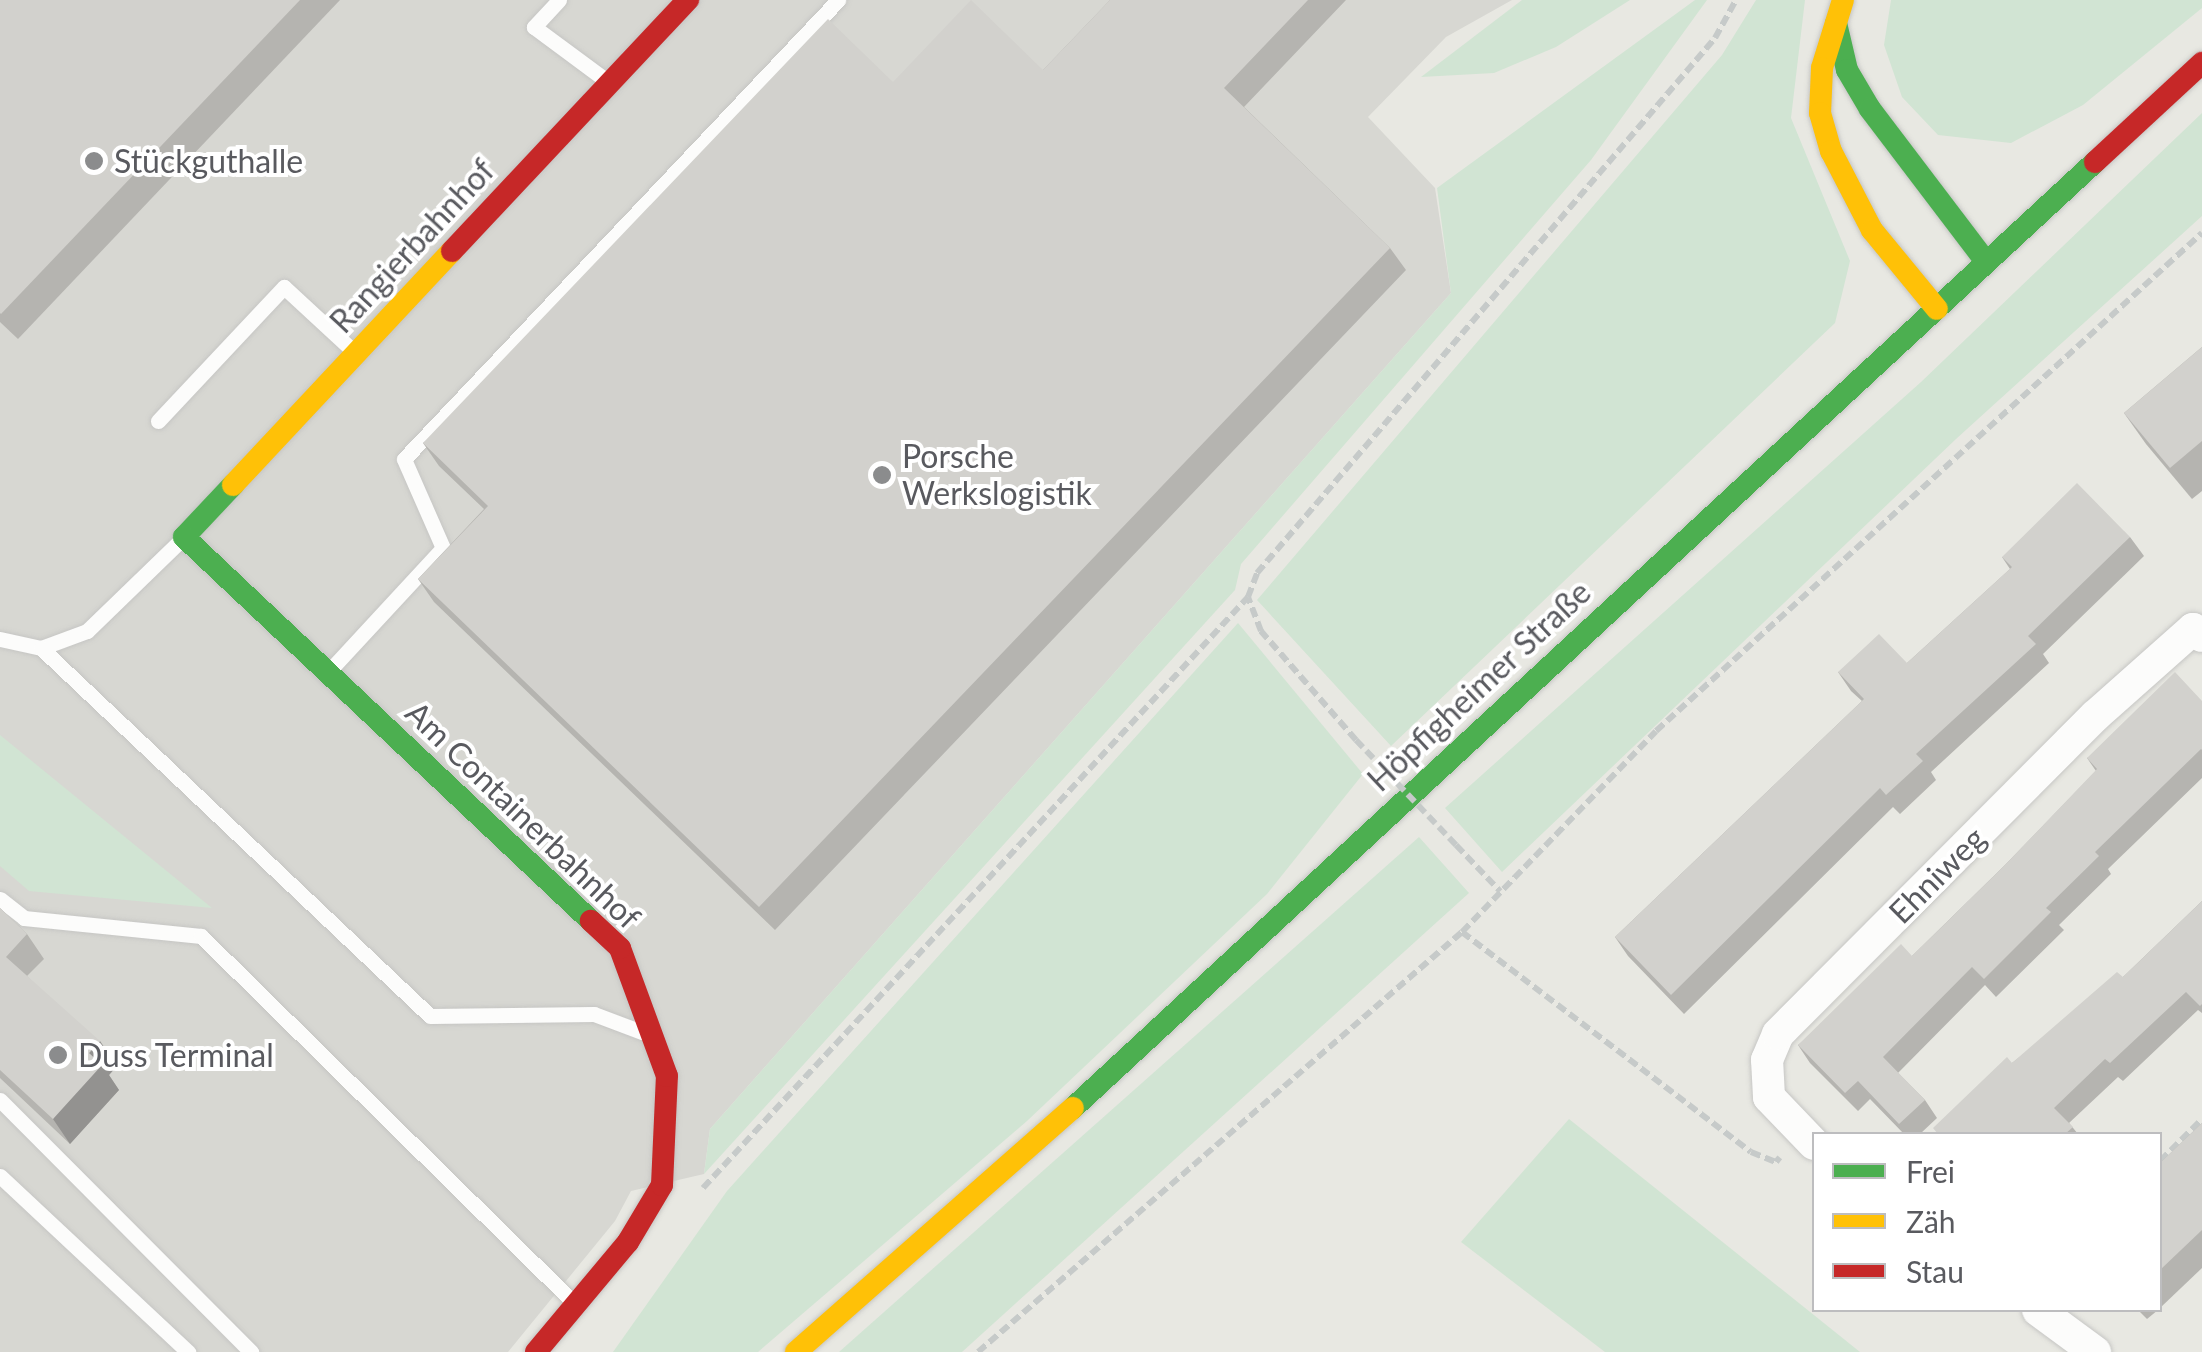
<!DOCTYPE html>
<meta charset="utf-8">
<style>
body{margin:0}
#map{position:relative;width:2202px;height:1352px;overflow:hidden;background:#e8e8e2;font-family:Lato,sans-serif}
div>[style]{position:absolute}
.industrial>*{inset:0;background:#d7d7d2}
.green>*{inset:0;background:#d1e4d3}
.path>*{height:6px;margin-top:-3px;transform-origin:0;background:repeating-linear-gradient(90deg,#c6cac9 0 10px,transparent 0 15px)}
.roads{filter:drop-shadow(0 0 2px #c6c6c4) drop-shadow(0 0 2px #c6c6c4)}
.lane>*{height:15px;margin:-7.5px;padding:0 7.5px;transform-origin:7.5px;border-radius:7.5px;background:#fcfcfb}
.street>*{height:32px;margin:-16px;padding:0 16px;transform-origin:16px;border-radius:16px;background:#fcfcfb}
.fast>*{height:22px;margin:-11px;padding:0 11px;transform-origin:11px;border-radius:11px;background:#4caf50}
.slow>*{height:22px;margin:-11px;padding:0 11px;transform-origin:11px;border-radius:11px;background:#ffc107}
.jam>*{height:22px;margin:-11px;padding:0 11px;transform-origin:11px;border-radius:11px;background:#c62828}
.path-bridge>*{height:6px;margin-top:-3px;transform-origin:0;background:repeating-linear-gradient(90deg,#c6cac9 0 10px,transparent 0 15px)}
.wall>*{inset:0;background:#b5b4b0}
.shaded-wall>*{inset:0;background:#939290}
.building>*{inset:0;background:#d2d1cd}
.dots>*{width:28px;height:28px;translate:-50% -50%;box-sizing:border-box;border:5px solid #fff;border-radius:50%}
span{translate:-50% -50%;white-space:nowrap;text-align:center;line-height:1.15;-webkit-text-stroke:8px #fff;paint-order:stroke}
.poi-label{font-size:32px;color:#595a5f}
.left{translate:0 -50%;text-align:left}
.street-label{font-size:32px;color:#595a5f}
.legend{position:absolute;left:1812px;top:1132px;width:350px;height:180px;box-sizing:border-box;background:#fff;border:2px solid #bdbdbf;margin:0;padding:12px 18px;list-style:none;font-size:30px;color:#595a5f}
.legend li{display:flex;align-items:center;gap:20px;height:50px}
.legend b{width:50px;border:2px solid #bdbdbf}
</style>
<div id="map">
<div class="industrial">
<i style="clip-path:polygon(0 0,1512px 0,1446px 37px,1368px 117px,1435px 188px,1451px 293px,710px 1129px,704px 1174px,631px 1191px,615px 1221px,508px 1352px,0 1352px)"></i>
</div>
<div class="green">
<i style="clip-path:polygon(1522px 0,1630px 0,1556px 47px,1494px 73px,1421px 77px)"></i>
<i style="clip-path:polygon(1695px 0,1707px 0,1591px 160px,1241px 564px,1235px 590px,704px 1174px,710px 1129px,1451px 293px,1437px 188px)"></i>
<i style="clip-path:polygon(1756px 0,1805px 0,1791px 118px,1850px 261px,1835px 323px,1391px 746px,1257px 600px,1722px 55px)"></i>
<i style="clip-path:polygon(1891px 0,2202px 0,2202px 8px,2083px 105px,2011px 143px,1938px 135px,1902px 97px,1884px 45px)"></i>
<i style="clip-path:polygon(2202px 113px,2202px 216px,1956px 439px,1502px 872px,1445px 808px,1921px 382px)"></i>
<i style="clip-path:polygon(1238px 623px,1363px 774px,1267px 894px,1027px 1121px,758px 1352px,613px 1352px,727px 1191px)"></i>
<i style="clip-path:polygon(0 735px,212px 908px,29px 891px,0 866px)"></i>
<i style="clip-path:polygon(1419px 837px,1469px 893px,962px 1352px,839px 1352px)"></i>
<i style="clip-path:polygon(1569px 1119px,1860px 1352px,1605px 1352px,1461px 1242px)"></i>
</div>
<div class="path">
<i style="left:1356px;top:740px;width:145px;rotate:-131.1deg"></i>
<i style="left:1261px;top:631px;width:36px;rotate:-111deg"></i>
<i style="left:1248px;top:597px;width:26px;rotate:-69deg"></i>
<i style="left:1257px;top:573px;width:704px;rotate:-49.43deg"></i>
<i style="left:1715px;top:38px;width:43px;rotate:-61.1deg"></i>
<i style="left:1456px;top:845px;width:64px;rotate:46.3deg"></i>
<i style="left:1462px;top:932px;width:363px;rotate:37.3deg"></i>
<i style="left:1751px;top:1152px;width:27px;rotate:22deg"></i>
<i style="left:1776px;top:1162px;width:6px;rotate:-51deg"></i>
<i style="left:2160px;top:1161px;width:59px;rotate:-45deg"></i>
<i style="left:703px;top:1188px;width:804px;rotate:-47.32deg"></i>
<i style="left:978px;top:1352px;width:641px;rotate:-40.95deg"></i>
<i style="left:1462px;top:932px;width:279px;rotate:-46deg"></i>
<i style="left:1656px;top:731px;width:739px;rotate:-42.37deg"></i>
</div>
<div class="roads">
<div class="lane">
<i style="left:559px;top:0;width:37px;rotate:133deg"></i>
<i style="left:534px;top:27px;width:91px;rotate:36.5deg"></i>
<i style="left:158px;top:421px;width:184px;rotate:-46.8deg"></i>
<i style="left:284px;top:287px;width:94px;rotate:42.8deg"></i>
<i style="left:0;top:639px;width:42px;rotate:12.4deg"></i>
<i style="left:41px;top:648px;width:49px;rotate:-20.3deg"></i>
<i style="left:87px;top:631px;width:131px;rotate:-44.1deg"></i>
<i style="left:41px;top:648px;width:535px;rotate:43.41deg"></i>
<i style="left:430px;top:1016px;width:164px;rotate:-0.7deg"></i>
<i style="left:594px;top:1014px;width:51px;rotate:20.6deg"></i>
<i style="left:330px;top:670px;width:166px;rotate:-47.2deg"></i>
<i style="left:443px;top:548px;width:97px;rotate:-113.7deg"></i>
<i style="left:404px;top:459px;width:632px;rotate:-46.6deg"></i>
<i style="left:0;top:899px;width:31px;rotate:38deg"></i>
<i style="left:24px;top:918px;width:178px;rotate:5.8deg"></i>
<i style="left:201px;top:936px;width:522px;rotate:44.53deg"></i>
<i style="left:0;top:1100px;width:356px;rotate:45.1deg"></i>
<i style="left:0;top:1176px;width:258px;rotate:43.1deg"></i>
</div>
<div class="street">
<i style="left:1814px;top:1144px;width:65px;rotate:-133.8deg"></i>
<i style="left:1769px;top:1097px;width:37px;rotate:-93deg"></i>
<i style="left:1767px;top:1060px;width:28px;rotate:-67deg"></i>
<i style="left:1778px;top:1034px;width:449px;rotate:-45.1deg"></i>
<i style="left:2095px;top:716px;width:131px;rotate:-41.6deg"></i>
<i style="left:2193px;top:629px;width:11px;rotate:38deg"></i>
<i style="left:2038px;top:1310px;width:71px;rotate:36.4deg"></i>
</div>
<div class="fast">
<i style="left:1836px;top:23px;width:48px;rotate:76.8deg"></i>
<i style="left:1847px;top:70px;width:45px;rotate:59.5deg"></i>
<i style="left:1870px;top:109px;width:192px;rotate:52.8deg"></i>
<i style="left:233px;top:485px;width:71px;rotate:133.3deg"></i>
<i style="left:184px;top:537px;width:560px;rotate:43.33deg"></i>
<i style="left:1073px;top:1108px;width:1393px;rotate:-42.79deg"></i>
</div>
<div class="slow">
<i style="left:1843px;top:0;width:71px;rotate:107.2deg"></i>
<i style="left:1822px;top:68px;width:45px;rotate:92.5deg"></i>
<i style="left:1820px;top:113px;width:40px;rotate:74deg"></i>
<i style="left:1831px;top:151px;width:89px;rotate:62.6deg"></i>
<i style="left:1872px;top:230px;width:102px;rotate:50.6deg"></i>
<i style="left:233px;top:485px;width:320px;rotate:-46.9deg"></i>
<i style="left:796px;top:1352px;width:369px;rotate:-41.4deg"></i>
</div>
<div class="jam">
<i style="left:2095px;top:162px;width:146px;rotate:-42.8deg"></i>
<i style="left:452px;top:251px;width:345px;rotate:-46.8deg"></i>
<i style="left:536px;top:1352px;width:143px;rotate:-50.1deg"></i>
<i style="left:628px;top:1242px;width:66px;rotate:-59.2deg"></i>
<i style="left:662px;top:1185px;width:109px;rotate:-87.4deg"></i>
<i style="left:667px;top:1076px;width:136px;rotate:-110.2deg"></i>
<i style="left:620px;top:948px;width:40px;rotate:-137deg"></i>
</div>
</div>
<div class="path-bridge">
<i style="left:1356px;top:740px;width:145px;rotate:46.4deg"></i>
</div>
<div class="wall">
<i style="clip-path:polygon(0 0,340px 0,18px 339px,0 322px)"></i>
<i style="clip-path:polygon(1110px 0,1346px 0,1244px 107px,1390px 248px,1406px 270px,775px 930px,434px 602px,418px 579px,484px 509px,439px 466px,423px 443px,893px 82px,1043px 70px)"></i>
<i style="clip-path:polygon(2202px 347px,2202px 491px,2192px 499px,2146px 444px,2124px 413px)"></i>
<i style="clip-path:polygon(2130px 537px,2144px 556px,2043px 654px,2049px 663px,1931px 772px,1936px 780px,1900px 814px,1893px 807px,1684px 1014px,1628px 956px,1615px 937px,1862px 701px,1851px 691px,1838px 672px,1907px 663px,2010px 569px,2002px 557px)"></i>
<i style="clip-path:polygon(2202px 701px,2202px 778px,2108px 869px,2111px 874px,2059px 925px,2064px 930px,1996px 997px,1985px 985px,1898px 1073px,1925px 1100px,1937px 1118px,1920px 1134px,1904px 1134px,1870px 1099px,1858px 1111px,1810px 1063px,1798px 1045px,1912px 956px,2005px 865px,2096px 771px,2087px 758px)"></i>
<i style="clip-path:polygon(2202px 901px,2202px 1013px,2198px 1010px,2123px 1081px,2118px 1077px,2069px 1123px,2078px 1134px,1937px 1134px,2012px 1063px,2123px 977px)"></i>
<i style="clip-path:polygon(0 908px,27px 934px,44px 959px,27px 976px,117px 1066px,109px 1075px,119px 1090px,70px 1144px,0 1078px)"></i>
<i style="clip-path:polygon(2202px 1123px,2202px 1268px,2160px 1308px,2160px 1163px)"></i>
<i style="clip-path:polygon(2138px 1310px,2158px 1310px,2147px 1319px)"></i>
</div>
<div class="shaded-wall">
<i style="clip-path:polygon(100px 1041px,117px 1066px,109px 1075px,119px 1090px,70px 1144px,53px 1119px,89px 1053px)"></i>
</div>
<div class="building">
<i style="clip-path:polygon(0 0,300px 0,1px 314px,0 313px)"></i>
<i style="clip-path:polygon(971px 0,1043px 70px,1110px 0,1308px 0,1224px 88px,1390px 248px,759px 907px,418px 579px,488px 506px,423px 443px,828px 19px,893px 82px)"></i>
<i style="clip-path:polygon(2202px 347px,2202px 441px,2170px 468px,2124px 413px)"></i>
<i style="clip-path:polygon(2077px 483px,2130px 537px,2028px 636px,2036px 644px,1916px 754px,1923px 761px,1886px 795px,1880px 788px,1671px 995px,1615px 937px,1864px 699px,1838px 672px,1879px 634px,1907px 663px,2012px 567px,2002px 557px)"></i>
<i style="clip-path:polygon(2175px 672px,2202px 701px,2202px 750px,2201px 749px,2095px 852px,2099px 856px,2046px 908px,2051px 912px,1984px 979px,1972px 967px,1883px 1057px,1925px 1100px,1899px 1124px,1858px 1081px,1845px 1093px,1798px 1045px,1901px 944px,1912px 956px,2005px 865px,2097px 769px,2087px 758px)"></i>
<i style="clip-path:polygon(2202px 901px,2202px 1004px,2200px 1006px,2186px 992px,2110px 1063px,2105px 1059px,2054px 1108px,2073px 1127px,2065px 1134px,1938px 1134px,1933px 1128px,2007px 1057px,2012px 1063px,2117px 972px,2123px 977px)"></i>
<i style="clip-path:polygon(0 908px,27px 934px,6px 957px,100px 1041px,89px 1053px,102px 1065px,53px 1119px,0 1070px)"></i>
<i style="clip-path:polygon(2202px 1123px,2202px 1230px,2160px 1270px,2160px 1163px)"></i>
</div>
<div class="dots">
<i style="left:94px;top:161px;background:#8b8c8d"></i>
<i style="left:882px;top:475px;background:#8b8c8d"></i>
<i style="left:58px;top:1055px;background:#8b8c8d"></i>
</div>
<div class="poi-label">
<span class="left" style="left:114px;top:161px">Stückguthalle</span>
<span class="left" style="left:902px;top:475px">Porsche<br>Werkslogistik</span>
<span class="left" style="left:78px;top:1055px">Duss Terminal</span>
</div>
<div class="street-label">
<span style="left:412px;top:246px;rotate:-47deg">Rangierbahnhof</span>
<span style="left:1479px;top:686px;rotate:-43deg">Höpfigheimer Straße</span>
<span style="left:523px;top:815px;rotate:44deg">Am Containerbahnhof</span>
<span style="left:1937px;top:875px;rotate:-45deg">Ehniweg</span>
</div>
<ul class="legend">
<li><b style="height:12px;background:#4caf50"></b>Frei</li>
<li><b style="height:12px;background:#ffc107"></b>Zäh</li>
<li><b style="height:12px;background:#c62828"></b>Stau</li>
</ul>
</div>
